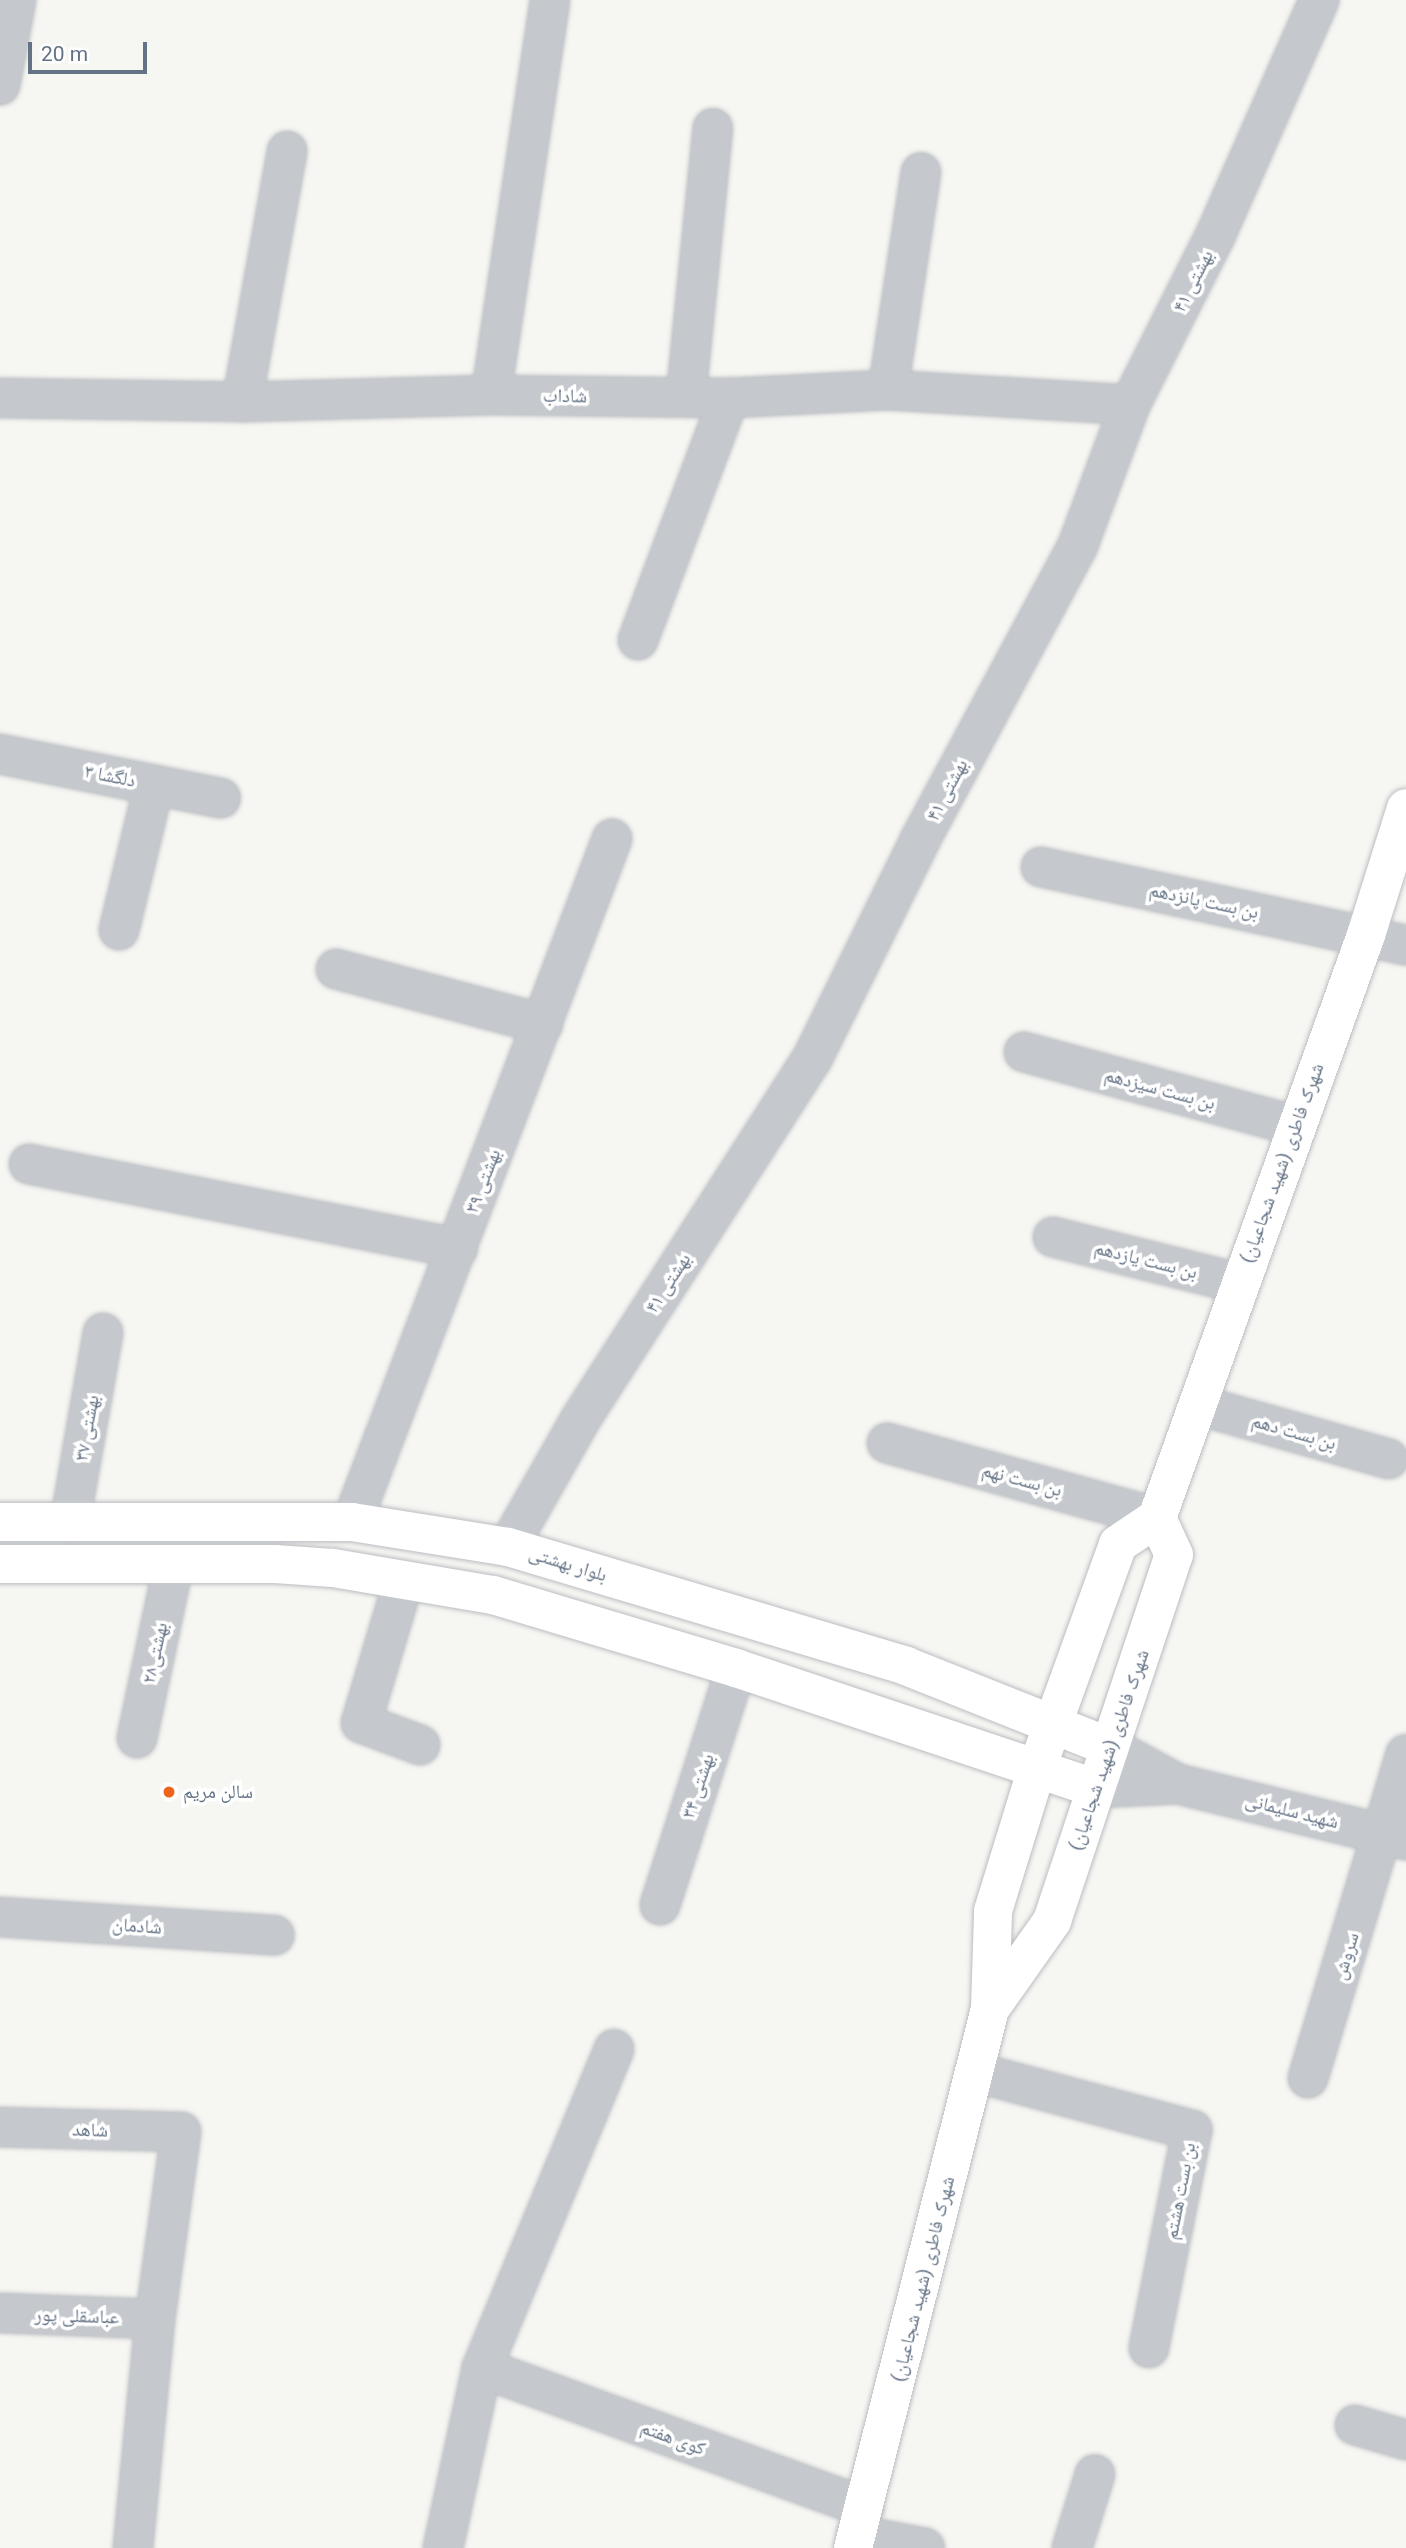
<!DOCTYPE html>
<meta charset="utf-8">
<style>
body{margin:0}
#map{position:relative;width:1406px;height:2548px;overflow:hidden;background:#f6f6f2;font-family:Roboto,"Noto Naskh Arabic",sans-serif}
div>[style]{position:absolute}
.roads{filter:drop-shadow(0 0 2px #babdc2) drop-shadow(0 0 2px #babdc2)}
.street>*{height:38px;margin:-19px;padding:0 19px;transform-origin:19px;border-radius:19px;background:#c5c8cc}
.secondary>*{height:38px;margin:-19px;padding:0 19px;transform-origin:19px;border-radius:19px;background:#fff}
.dots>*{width:19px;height:19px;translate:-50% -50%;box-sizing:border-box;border:4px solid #fff;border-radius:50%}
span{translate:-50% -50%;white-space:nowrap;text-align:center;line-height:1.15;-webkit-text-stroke:7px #fff;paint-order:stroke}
.street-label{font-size:19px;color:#637285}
.poi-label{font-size:19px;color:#637285}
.left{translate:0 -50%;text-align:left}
.scale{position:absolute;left:28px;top:42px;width:119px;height:32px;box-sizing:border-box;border:4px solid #637285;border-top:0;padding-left:9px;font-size:21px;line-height:24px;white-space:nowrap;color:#637285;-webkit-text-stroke:5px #fff;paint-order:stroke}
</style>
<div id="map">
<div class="roads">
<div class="street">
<i style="left:0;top:85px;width:86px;rotate:-79.3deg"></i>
<i style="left:888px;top:390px;width:220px;rotate:-81.4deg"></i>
<i style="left:491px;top:395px;width:398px;rotate:-81.5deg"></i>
<i style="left:686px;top:397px;width:270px;rotate:-84.3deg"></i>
<i style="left:0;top:398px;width:242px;rotate:0.9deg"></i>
<i style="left:242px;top:402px;width:249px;rotate:-1.6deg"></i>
<i style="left:491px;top:395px;width:238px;rotate:0.7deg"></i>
<i style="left:729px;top:398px;width:159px;rotate:-2.9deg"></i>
<i style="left:888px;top:390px;width:242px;rotate:3.5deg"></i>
<i style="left:242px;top:402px;width:255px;rotate:-79.8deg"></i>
<i style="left:638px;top:640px;width:259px;rotate:-69.4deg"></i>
<i style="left:0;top:754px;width:225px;rotate:11.3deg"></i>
<i style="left:1041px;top:867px;width:373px;rotate:12.1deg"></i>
<i style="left:119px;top:930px;width:149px;rotate:-76.4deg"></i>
<i style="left:336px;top:969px;width:214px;rotate:14.9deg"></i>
<i style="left:1024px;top:1052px;width:283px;rotate:15.2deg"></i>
<i style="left:29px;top:1164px;width:437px;rotate:11.1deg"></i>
<i style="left:1053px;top:1237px;width:191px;rotate:14deg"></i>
<i style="left:1198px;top:1405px;width:198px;rotate:15.8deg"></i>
<i style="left:887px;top:1443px;width:280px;rotate:15.5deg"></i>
<i style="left:70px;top:1522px;width:192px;rotate:-80.1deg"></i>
<i style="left:352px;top:1522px;width:731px;rotate:-69.16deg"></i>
<i style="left:508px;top:1547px;width:146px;rotate:-60.4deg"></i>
<i style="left:580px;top:1420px;width:429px;rotate:-57.3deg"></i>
<i style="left:812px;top:1059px;width:244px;rotate:-63.7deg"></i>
<i style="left:920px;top:840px;width:335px;rotate:-61.8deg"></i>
<i style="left:1078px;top:545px;width:149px;rotate:-69.6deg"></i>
<i style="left:1130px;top:405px;width:191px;rotate:-63.3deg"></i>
<i style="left:1216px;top:234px;width:256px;rotate:-66.2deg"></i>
<i style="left:404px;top:1580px;width:149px;rotate:106.7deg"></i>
<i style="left:361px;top:1723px;width:63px;rotate:20.4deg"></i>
<i style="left:137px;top:1738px;width:175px;rotate:-78.1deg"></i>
<i style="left:1110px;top:1747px;width:77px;rotate:28.6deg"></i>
<i style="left:1178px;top:1784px;width:235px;rotate:13.8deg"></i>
<i style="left:1095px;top:1788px;width:83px;rotate:-2.8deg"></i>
<i style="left:660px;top:1905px;width:249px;rotate:-72.2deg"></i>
<i style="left:0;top:1917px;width:275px;rotate:3.8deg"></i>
<i style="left:975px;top:2072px;width:225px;rotate:15deg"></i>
<i style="left:1192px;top:2130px;width:222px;rotate:101.2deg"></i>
<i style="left:1308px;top:2078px;width:338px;rotate:-73.2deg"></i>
<i style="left:0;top:2127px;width:181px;rotate:1.6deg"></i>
<i style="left:181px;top:2132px;width:189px;rotate:97.9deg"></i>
<i style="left:155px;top:2319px;width:230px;rotate:95.5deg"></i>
<i style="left:0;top:2313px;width:155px;rotate:2.2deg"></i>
<i style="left:482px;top:2368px;width:407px;rotate:20deg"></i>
<i style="left:1355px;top:2425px;width:53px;rotate:16.4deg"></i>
<i style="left:856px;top:2535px;width:70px;rotate:10.7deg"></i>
<i style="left:443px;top:2548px;width:184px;rotate:-77.8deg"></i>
<i style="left:482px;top:2368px;width:345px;rotate:-67.5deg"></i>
<i style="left:1072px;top:2548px;width:77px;rotate:-72.7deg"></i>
</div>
<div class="secondary">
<i style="left:0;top:1522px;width:352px"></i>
<i style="left:352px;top:1522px;width:158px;rotate:9.1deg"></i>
<i style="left:508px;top:1547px;width:415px;rotate:16.6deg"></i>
<i style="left:906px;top:1666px;width:219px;rotate:21.7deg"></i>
<i style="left:0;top:1564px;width:275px"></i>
<i style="left:275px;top:1564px;width:58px;rotate:3.9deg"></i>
<i style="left:333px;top:1568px;width:162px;rotate:9.6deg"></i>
<i style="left:493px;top:1595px;width:254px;rotate:16.7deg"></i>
<i style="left:736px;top:1668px;width:379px;rotate:18.5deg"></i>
<i style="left:990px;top:2009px;width:108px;rotate:-54.8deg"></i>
<i style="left:1052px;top:1921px;width:386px;rotate:-71.6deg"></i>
<i style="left:1174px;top:1555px;width:41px;rotate:-114.7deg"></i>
<i style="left:853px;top:2548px;width:556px;rotate:-75.74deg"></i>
<i style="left:990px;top:2009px;width:98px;rotate:-88.2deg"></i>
<i style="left:993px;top:1911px;width:150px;rotate:-72.9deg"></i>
<i style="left:1037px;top:1768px;width:238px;rotate:-70.1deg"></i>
<i style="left:1118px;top:1544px;width:47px;rotate:-33.7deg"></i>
<i style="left:1157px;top:1518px;width:619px;rotate:-70.28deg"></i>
<i style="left:1366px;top:935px;width:133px;rotate:-72.5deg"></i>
</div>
</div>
<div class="dots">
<i style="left:169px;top:1792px;background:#ed641c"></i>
</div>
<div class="street-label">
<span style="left:1193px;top:281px;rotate:-63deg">بهشتی ۴۱</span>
<span style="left:565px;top:396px;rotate:1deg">شاداب</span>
<span style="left:110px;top:776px;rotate:11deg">دلگشا ۳</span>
<span style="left:947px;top:790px;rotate:-62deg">بهشتی ۴۱</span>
<span style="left:1204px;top:901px;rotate:12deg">بن بست پانزدهم</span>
<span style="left:1160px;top:1089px;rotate:15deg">بن بست سیزدهم</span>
<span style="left:1282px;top:1163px;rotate:-70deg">شهرک فاطری (شهید شجاعیان)</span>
<span style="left:483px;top:1181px;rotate:-69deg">بهشتی ۳۹</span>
<span style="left:1146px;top:1260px;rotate:14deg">بن بست یازدهم</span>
<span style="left:668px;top:1283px;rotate:-57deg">بهشتی ۴۱</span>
<span style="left:87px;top:1428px;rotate:-80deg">بهشتی ٣٧</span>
<span style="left:1294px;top:1432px;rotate:16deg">بن بست دهم</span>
<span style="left:1022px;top:1480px;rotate:15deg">بن بست نهم</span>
<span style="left:568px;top:1564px;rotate:17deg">بلوار بهشتی</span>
<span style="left:155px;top:1653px;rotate:-78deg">بهشتی۲۸</span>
<span style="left:1109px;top:1750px;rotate:-71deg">شهرک فاطری (شهید شجاعیان)</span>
<span style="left:698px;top:1786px;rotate:-72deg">بهشتی ۳۴</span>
<span style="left:1292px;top:1811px;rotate:14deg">شهید سلیمانی</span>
<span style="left:137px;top:1926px;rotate:4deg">شادمان</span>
<span style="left:1346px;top:1956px;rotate:-73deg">سروش</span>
<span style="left:90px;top:2130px;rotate:2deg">شاهد</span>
<span style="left:1180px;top:2191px;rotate:-79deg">بن بست هشتم</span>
<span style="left:923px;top:2279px;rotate:-76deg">شهرک فاطری (شهید شجاعیان)</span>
<span style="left:77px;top:2316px;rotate:2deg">عباسقلی پور</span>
<span style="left:673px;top:2438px;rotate:20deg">کوی هفتم</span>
</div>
<div class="poi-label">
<span class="left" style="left:183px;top:1792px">سالن مریم</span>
</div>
<div class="scale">20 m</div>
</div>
